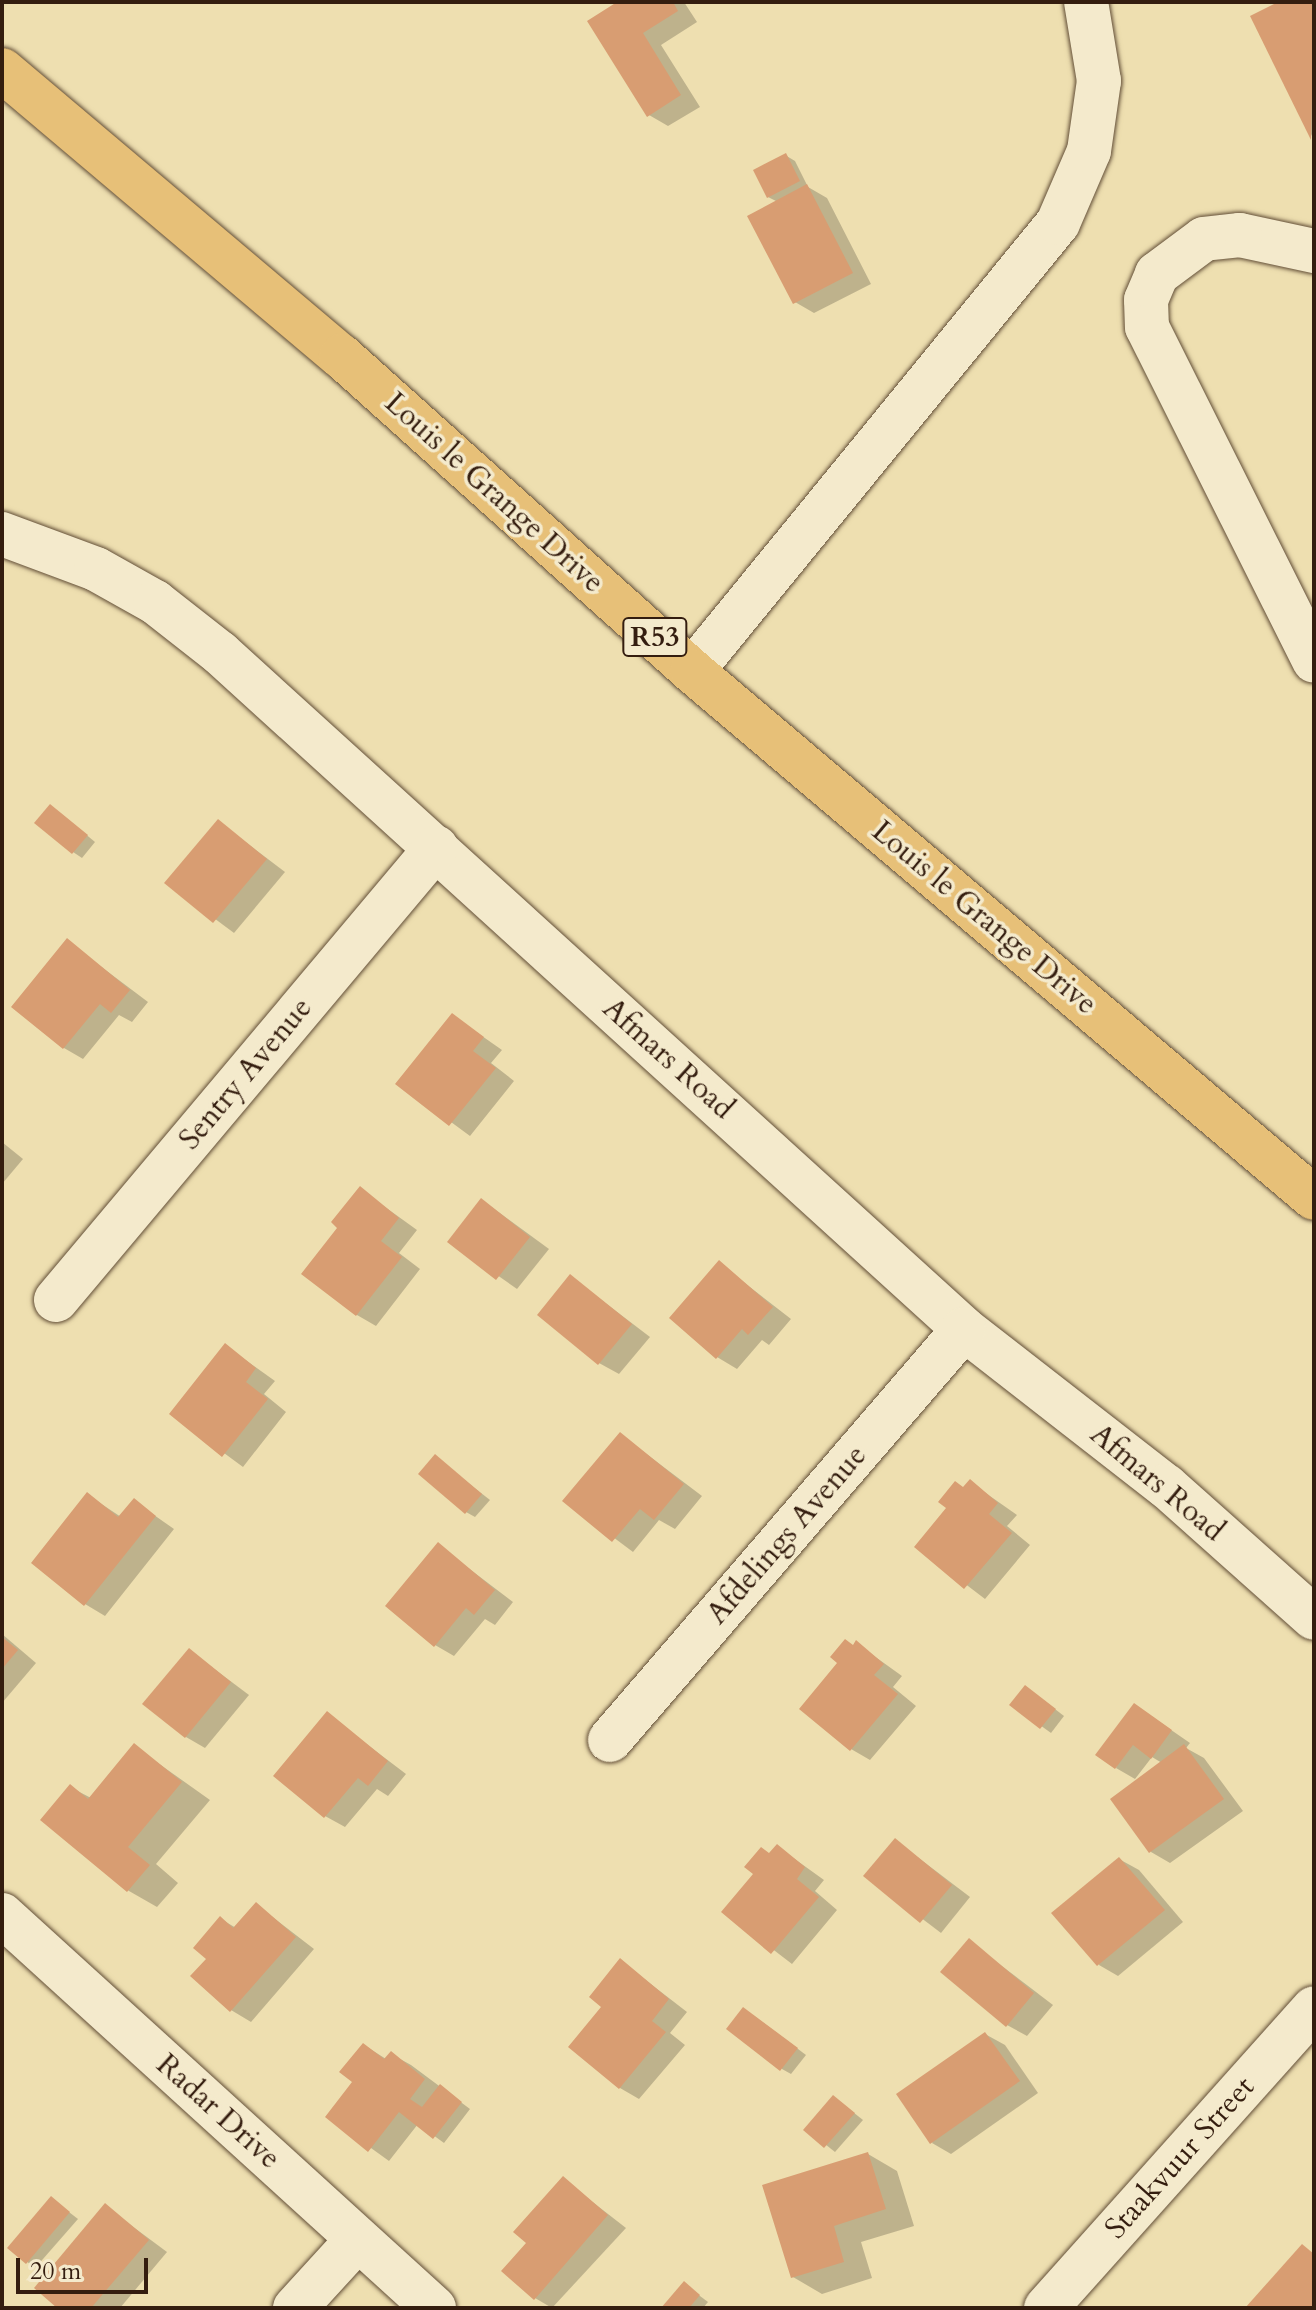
<!DOCTYPE html>
<style>
body{margin:0}
#map{position:relative;width:1316px;height:2310px;overflow:hidden;background:#eedfb0;font-family:Cardo,serif}
div>[style]{position:absolute}
.shadow>*{inset:0;background:#0003}
.building>*{inset:0;background:#d89d72}
.roads{filter:drop-shadow(0 0 2px #624e37) drop-shadow(0 0 2px #624e37)}
.minor>*{height:44px;margin:-22px;padding:0 22px;transform-origin:22px;border-radius:22px;background:#f4eacc}
.major>*{height:44px;margin:-22px;padding:0 22px;transform-origin:22px;border-radius:22px;background:#e7c078}
span{translate:-50% -50%;white-space:nowrap;text-align:center;line-height:1.15;-webkit-text-stroke:7px #f4eacc;paint-order:stroke}
.shield-label span{padding:2px 6px;background:#f4eacc;border:2px solid;border-radius:6px;-webkit-text-stroke-width:0}
.shield-label{font-size:28px;color:#341d0f;font-weight:700}
.street-label{font-size:30px;color:#341d0f}
.frame{position:absolute;inset:0;border:4px solid #341d0f;pointer-events:none}
.scale{position:absolute;left:16px;top:2258px;width:132px;height:36px;box-sizing:border-box;border:4px solid #341d0f;border-top:0;padding-left:10px;font-size:24px;line-height:28px;white-space:nowrap;color:#341d0f;-webkit-text-stroke:6px #f4eacc;paint-order:stroke}
</style>
<div id="map">
<div class="shadow">
<i style="clip-path:polygon(621px 2px,684px 2px,697px 22px,661px 45px,700px 107px,668px 126px,649px 115px)"></i>
<i style="clip-path:polygon(1282px 2px,1314px 2px,1314px 140px,1253px 17px)"></i>
<i style="clip-path:polygon(785px 155px,795px 161px,808px 187px,827px 198px,871px 284px,814px 313px,795px 302px,778px 202px,768px 197px)"></i>
<i style="clip-path:polygon(59px 812px,95px 842px,82px 858px,73px 852px)"></i>
<i style="clip-path:polygon(219px 822px,285px 872px,234px 933px,167px 883px)"></i>
<i style="clip-path:polygon(67px 941px,148px 1002px,132px 1022px,119px 1015px,83px 1059px,64px 1048px)"></i>
<i style="clip-path:polygon(452px 1015px,502px 1050px,491px 1063px,514px 1081px,470px 1136px,398px 1083px)"></i>
<i style="clip-path:polygon(2px 1142px,23px 1159px,2px 1184px)"></i>
<i style="clip-path:polygon(360px 1189px,417px 1230px,399px 1253px,420px 1269px,376px 1326px,357px 1315px,340px 1228px)"></i>
<i style="clip-path:polygon(482px 1200px,549px 1249px,517px 1289px,450px 1242px)"></i>
<i style="clip-path:polygon(719px 1263px,791px 1319px,769px 1345px,762px 1340px,737px 1369px,717px 1357px)"></i>
<i style="clip-path:polygon(570px 1276px,650px 1337px,619px 1374px,599px 1363px)"></i>
<i style="clip-path:polygon(226px 1346px,275px 1381px,264px 1394px,286px 1412px,243px 1467px,171px 1414px)"></i>
<i style="clip-path:polygon(620px 1434px,702px 1496px,675px 1529px,659px 1520px,633px 1552px,565px 1501px)"></i>
<i style="clip-path:polygon(435px 1457px,490px 1500px,475px 1517px,466px 1512px)"></i>
<i style="clip-path:polygon(970px 1482px,1017px 1515px,1007px 1526px,1030px 1545px,985px 1599px,917px 1547px)"></i>
<i style="clip-path:polygon(88px 1495px,121px 1517px,134px 1501px,174px 1529px,105px 1616px,85px 1604px)"></i>
<i style="clip-path:polygon(438px 1545px,513px 1602px,495px 1625px,485px 1619px,454px 1656px,435px 1645px)"></i>
<i style="clip-path:polygon(2px 1634px,36px 1663px,2px 1703px)"></i>
<i style="clip-path:polygon(856px 1643px,902px 1676px,893px 1687px,916px 1706px,870px 1760px,851px 1749px)"></i>
<i style="clip-path:polygon(189px 1650px,249px 1695px,205px 1748px,186px 1737px)"></i>
<i style="clip-path:polygon(1034px 1693px,1064px 1716px,1051px 1733px,1012px 1705px)"></i>
<i style="clip-path:polygon(1135px 1705px,1190px 1743px,1186px 1748px,1204px 1758px,1243px 1811px,1170px 1863px,1151px 1852px,1162px 1763px,1152px 1757px,1135px 1779px,1116px 1768px)"></i>
<i style="clip-path:polygon(327px 1714px,406px 1774px,388px 1796px,377px 1789px,345px 1827px,325px 1816px)"></i>
<i style="clip-path:polygon(134px 1746px,210px 1800px,156px 1864px,178px 1883px,157px 1907px,129px 1891px,42px 1820px,70px 1787px,91px 1798px)"></i>
<i style="clip-path:polygon(895px 1840px,970px 1897px,941px 1933px,866px 1876px)"></i>
<i style="clip-path:polygon(778px 1847px,824px 1880px,815px 1891px,837px 1910px,792px 1964px,724px 1912px)"></i>
<i style="clip-path:polygon(1119px 1859px,1139px 1870px,1183px 1922px,1118px 1976px,1099px 1965px)"></i>
<i style="clip-path:polygon(257px 1905px,314px 1949px,251px 2022px,231px 2010px,209px 1959px,221px 1919px,236px 1928px)"></i>
<i style="clip-path:polygon(969px 1941px,1053px 2005px,1027px 2036px,1007px 2025px)"></i>
<i style="clip-path:polygon(621px 1961px,687px 2012px,670px 2033px,685px 2045px,639px 2099px,620px 2088px,604px 2006px)"></i>
<i style="clip-path:polygon(753px 2015px,806px 2055px,791px 2074px,782px 2069px)"></i>
<i style="clip-path:polygon(985px 2034px,1005px 2045px,1038px 2093px,951px 2154px,932px 2143px)"></i>
<i style="clip-path:polygon(364px 2045px,386px 2059px,391px 2054px,411px 2065px,470px 2109px,444px 2143px,418px 2124px,389px 2161px,328px 2117px,355px 2081px)"></i>
<i style="clip-path:polygon(834px 2097px,863px 2120px,835px 2152px,806px 2129px)"></i>
<i style="clip-path:polygon(868px 2154px,897px 2171px,914px 2226px,861px 2242px,872px 2278px,822px 2294px,793px 2277px)"></i>
<i style="clip-path:polygon(563px 2179px,626px 2228px,552px 2308px,535px 2298px,529px 2243px)"></i>
<i style="clip-path:polygon(52px 2199px,78px 2219px,36px 2267px,27px 2262px)"></i>
<i style="clip-path:polygon(105px 2206px,167px 2252px,120px 2308px,60px 2308px)"></i>
<i style="clip-path:polygon(684px 2284px,708px 2302px,703px 2308px,663px 2308px)"></i>
</div>
<div class="building">
<i style="clip-path:polygon(617px 2px,673px 2px,678px 11px,643px 33px,681px 95px,647px 117px,587px 21px)"></i>
<i style="clip-path:polygon(1278px 2px,1314px 2px,1311px 140px,1250px 16px)"></i>
<i style="clip-path:polygon(786px 153px,800px 181px,767px 198px,753px 170px)"></i>
<i style="clip-path:polygon(807px 184px,853px 273px,793px 304px,747px 216px)"></i>
<i style="clip-path:polygon(50px 804px,88px 835px,72px 854px,34px 823px)"></i>
<i style="clip-path:polygon(218px 819px,267px 859px,213px 923px,164px 883px)"></i>
<i style="clip-path:polygon(67px 938px,130px 990px,111px 1013px,100px 1004px,63px 1049px,11px 1007px)"></i>
<i style="clip-path:polygon(452px 1013px,484px 1037px,473px 1051px,496px 1068px,449px 1126px,395px 1084px)"></i>
<i style="clip-path:polygon(360px 1186px,399px 1218px,381px 1241px,402px 1257px,356px 1316px,301px 1274px,337px 1228px,331px 1222px)"></i>
<i style="clip-path:polygon(481px 1198px,530px 1237px,496px 1280px,447px 1242px)"></i>
<i style="clip-path:polygon(719px 1260px,773px 1307px,748px 1335px,742px 1329px,716px 1359px,669px 1318px)"></i>
<i style="clip-path:polygon(570px 1274px,632px 1324px,598px 1365px,537px 1315px)"></i>
<i style="clip-path:polygon(225px 1343px,256px 1368px,246px 1382px,268px 1399px,222px 1457px,169px 1414px)"></i>
<i style="clip-path:polygon(620px 1432px,684px 1484px,654px 1520px,640px 1509px,612px 1542px,562px 1501px)"></i>
<i style="clip-path:polygon(435px 1454px,482px 1494px,465px 1514px,418px 1474px)"></i>
<i style="clip-path:polygon(970px 1479px,998px 1503px,989px 1514px,1012px 1533px,964px 1589px,914px 1547px,946px 1508px,938px 1502px,955px 1481px,963px 1487px)"></i>
<i style="clip-path:polygon(87px 1492px,118px 1517px,134px 1498px,156px 1516px,84px 1606px,31px 1563px)"></i>
<i style="clip-path:polygon(438px 1542px,495px 1590px,474px 1615px,466px 1608px,434px 1647px,385px 1606px)"></i>
<i style="clip-path:polygon(2px 1637px,18px 1650px,2px 1669px)"></i>
<i style="clip-path:polygon(845px 1639px,853px 1645px,856px 1640px,884px 1664px,874px 1675px,898px 1694px,850px 1751px,799px 1709px,837px 1663px,830px 1657px)"></i>
<i style="clip-path:polygon(189px 1648px,231px 1682px,185px 1738px,142px 1704px)"></i>
<i style="clip-path:polygon(1025px 1685px,1056px 1709px,1040px 1729px,1009px 1705px)"></i>
<i style="clip-path:polygon(1134px 1703px,1172px 1730px,1151px 1759px,1133px 1745px,1115px 1769px,1095px 1755px)"></i>
<i style="clip-path:polygon(327px 1711px,388px 1761px,368px 1786px,358px 1778px,324px 1818px,273px 1776px)"></i>
<i style="clip-path:polygon(134px 1743px,182px 1782px,128px 1847px,150px 1865px,127px 1892px,40px 1820px,70px 1784px,88px 1799px)"></i>
<i style="clip-path:polygon(1184px 1744px,1224px 1799px,1149px 1853px,1110px 1799px)"></i>
<i style="clip-path:polygon(895px 1838px,952px 1885px,920px 1923px,863px 1876px)"></i>
<i style="clip-path:polygon(777px 1844px,805px 1867px,797px 1879px,819px 1897px,771px 1954px,721px 1912px,753px 1874px,744px 1867px,761px 1847px,769px 1853px)"></i>
<i style="clip-path:polygon(1119px 1857px,1165px 1910px,1097px 1966px,1051px 1913px)"></i>
<i style="clip-path:polygon(256px 1902px,296px 1937px,230px 2012px,190px 1976px,206px 1959px,193px 1948px,220px 1916px,233px 1928px)"></i>
<i style="clip-path:polygon(969px 1938px,1034px 1993px,1006px 2027px,940px 1972px)"></i>
<i style="clip-path:polygon(620px 1958px,669px 1999px,652px 2021px,666px 2032px,619px 2089px,568px 2047px,601px 2007px,589px 1997px)"></i>
<i style="clip-path:polygon(743px 2007px,798px 2048px,780px 2071px,726px 2029px)"></i>
<i style="clip-path:polygon(985px 2032px,1020px 2081px,930px 2144px,896px 2094px)"></i>
<i style="clip-path:polygon(363px 2043px,384px 2059px,391px 2051px,425px 2079px,410px 2099px,422px 2107px,440px 2084px,462px 2102px,433px 2139px,399px 2112px,368px 2152px,325px 2117px,352px 2082px,339px 2072px)"></i>
<i style="clip-path:polygon(833px 2095px,855px 2113px,824px 2148px,803px 2130px)"></i>
<i style="clip-path:polygon(868px 2152px,886px 2209px,834px 2226px,844px 2262px,791px 2278px,762px 2185px)"></i>
<i style="clip-path:polygon(563px 2176px,608px 2215px,534px 2300px,501px 2271px,526px 2243px,513px 2232px)"></i>
<i style="clip-path:polygon(51px 2196px,70px 2212px,26px 2264px,7px 2248px)"></i>
<i style="clip-path:polygon(105px 2203px,149px 2240px,91px 2308px,57px 2308px,34px 2288px)"></i>
<i style="clip-path:polygon(1302px 2244px,1314px 2254px,1314px 2308px,1245px 2308px)"></i>
<i style="clip-path:polygon(684px 2281px,700px 2295px,689px 2308px,661px 2308px)"></i>
</div>
<div class="roads">
<div class="minor">
<i style="left:1314px;top:251px;width:76px;rotate:-167.8deg"></i>
<i style="left:1240px;top:235px;width:36px;rotate:174deg"></i>
<i style="left:1204px;top:239px;width:59px;rotate:143.3deg"></i>
<i style="left:1157px;top:274px;width:28px;rotate:113deg"></i>
<i style="left:1146px;top:300px;width:27px;rotate:88deg"></i>
<i style="left:1147px;top:327px;width:373px;rotate:63.4deg"></i>
<i style="left:2px;top:534px;width:100px;rotate:20.4deg"></i>
<i style="left:96px;top:569px;width:68px;rotate:29.2deg"></i>
<i style="left:155px;top:602px;width:83px;rotate:38.1deg"></i>
<i style="left:220px;top:653px;width:1005px;rotate:42.26deg"></i>
<i style="left:964px;top:1329px;width:256px;rotate:37.9deg"></i>
<i style="left:1166px;top:1486px;width:198px;rotate:41.7deg"></i>
<i style="left:692px;top:671px;width:578px;rotate:-50.75deg"></i>
<i style="left:1058px;top:223px;width:78px;rotate:-66.7deg"></i>
<i style="left:1089px;top:151px;width:71px;rotate:-81.9deg"></i>
<i style="left:1099px;top:81px;width:80px;rotate:-99.3deg"></i>
<i style="left:56px;top:1300px;width:591px;rotate:-49.95deg"></i>
<i style="left:610px;top:1740px;width:542px;rotate:-49.26deg"></i>
<i style="left:2px;top:1915px;width:584px;rotate:42.29deg"></i>
<i style="left:295px;top:2308px;width:93px;rotate:-47.6deg"></i>
<i style="left:1046px;top:2308px;width:402px;rotate:-48.2deg"></i>
</div>
<div class="major">
<i style="left:2px;top:70px;width:444px;rotate:40.2deg"></i>
<i style="left:341px;top:356px;width:472px;rotate:41.9deg"></i>
<i style="left:692px;top:671px;width:815px;rotate:40.27deg"></i>
</div>
</div>
<div class="shield-label">
<span style="left:655px;top:637px">R53</span>
</div>
<div class="street-label">
<span style="left:494px;top:493px;rotate:42deg">Louis le Grange Drive</span>
<span style="left:984px;top:918px;rotate:40deg">Louis le Grange Drive</span>
<span style="left:668px;top:1059px;rotate:42deg">Afmars Road</span>
<span style="left:246px;top:1074px;rotate:-50deg">Sentry Avenue</span>
<span style="left:1157px;top:1483px;rotate:40deg">Afmars Road</span>
<span style="left:787px;top:1535px;rotate:-49deg">Afdelings Avenue</span>
<span style="left:218px;top:2112px;rotate:42deg">Radar Drive</span>
<span style="left:1180px;top:2158px;rotate:-48deg">Staakvuur Street</span>
</div>
<div class="frame"></div>
<div class="scale">20 m</div>
</div>
